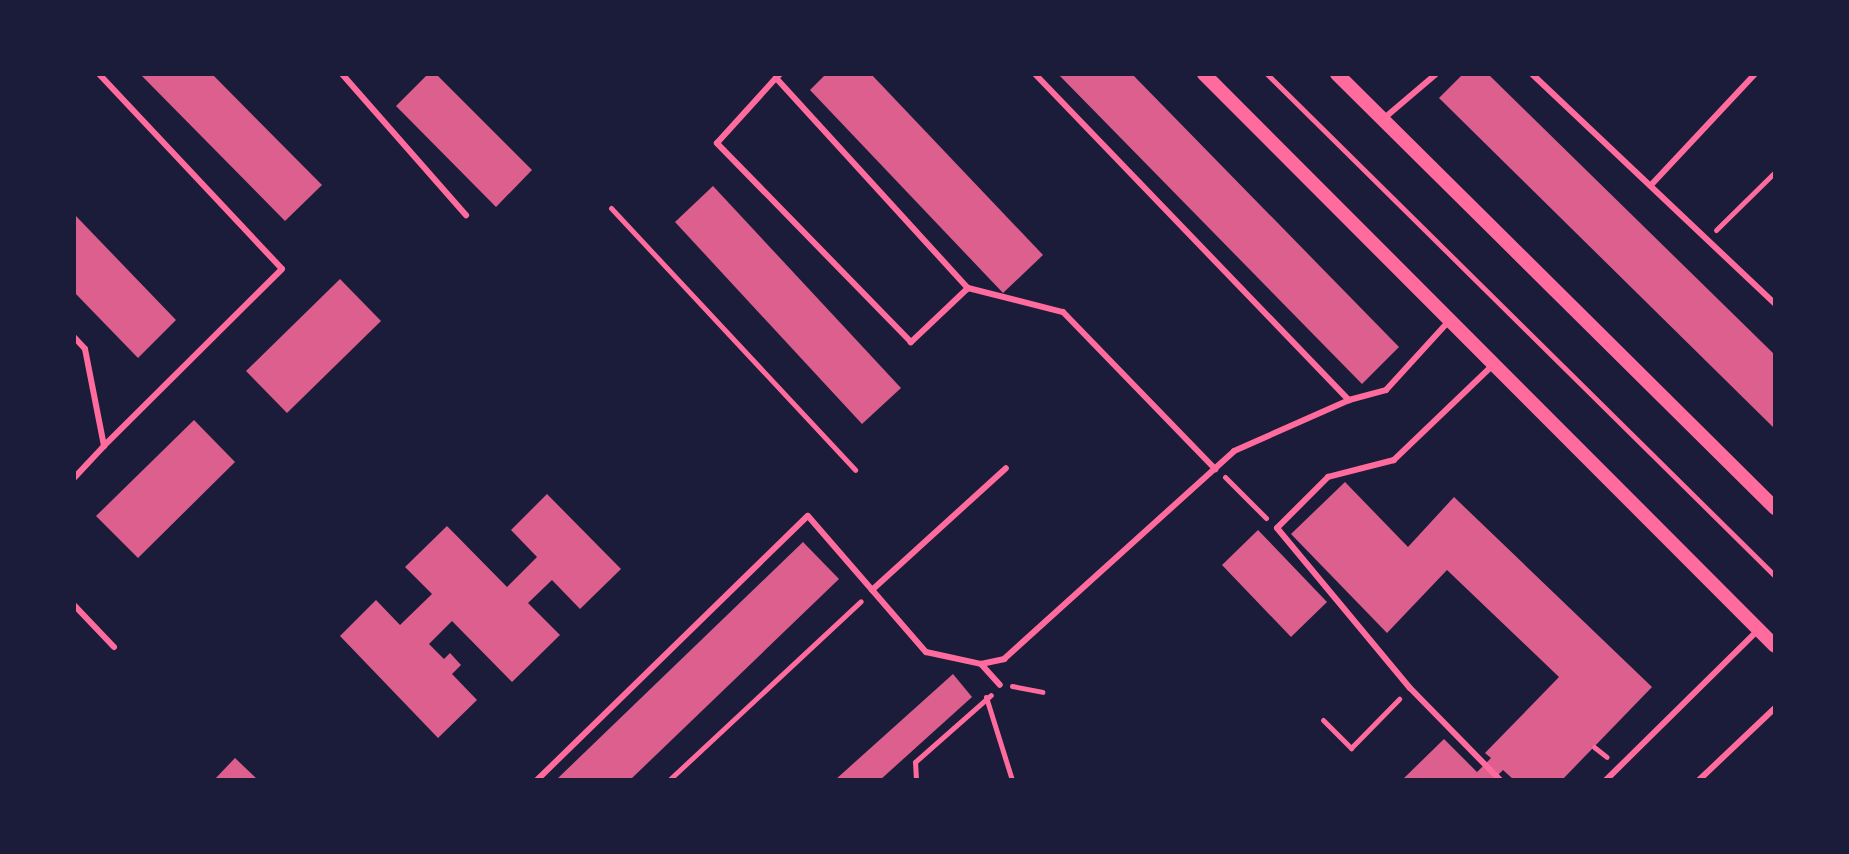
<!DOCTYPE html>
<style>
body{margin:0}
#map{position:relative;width:1849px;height:854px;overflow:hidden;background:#1b1b3a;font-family:Helvetica,sans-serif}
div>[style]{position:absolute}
.building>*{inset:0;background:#dd5f8e}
.path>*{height:5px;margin:-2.5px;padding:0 2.5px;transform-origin:2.5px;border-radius:2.5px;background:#ff6b9d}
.service>*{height:6px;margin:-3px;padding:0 3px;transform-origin:3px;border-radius:3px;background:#ff6b9d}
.tertiary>*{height:14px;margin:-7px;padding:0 7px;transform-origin:7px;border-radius:7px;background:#ff6b9d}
span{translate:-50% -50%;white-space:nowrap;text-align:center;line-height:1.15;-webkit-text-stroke:8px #1b1b3a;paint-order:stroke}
.frame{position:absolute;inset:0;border:76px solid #1b1b3a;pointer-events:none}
</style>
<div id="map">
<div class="building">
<i style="clip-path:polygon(140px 74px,212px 74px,322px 185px,285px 221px)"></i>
<i style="clip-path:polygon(428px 74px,436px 74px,532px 170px,496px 207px,396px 106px)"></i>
<i style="clip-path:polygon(826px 74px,871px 74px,1043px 255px,1003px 293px,810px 90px)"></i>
<i style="clip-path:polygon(1058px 74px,1132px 74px,1399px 347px,1362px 384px)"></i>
<i style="clip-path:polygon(1463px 74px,1488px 74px,1775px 355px,1775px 429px,1439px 98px)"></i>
<i style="clip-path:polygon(713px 186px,901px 388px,862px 424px,675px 222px)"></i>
<i style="clip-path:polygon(74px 214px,176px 320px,138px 358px,74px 292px)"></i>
<i style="clip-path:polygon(340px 279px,381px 321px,287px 413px,246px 371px)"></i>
<i style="clip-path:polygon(194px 420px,235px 462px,138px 558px,96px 516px)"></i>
<i style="clip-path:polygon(1345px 482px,1408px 547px,1454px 497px,1652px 687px,1562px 780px,1514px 780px,1503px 770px,1493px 780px,1402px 780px,1444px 739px,1477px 772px,1491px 758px,1485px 753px,1559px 677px,1447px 570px,1387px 633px,1291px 534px)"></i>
<i style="clip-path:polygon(547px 494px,621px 569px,580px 609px,552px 580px,528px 603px,560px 635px,512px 682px,452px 621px,429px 644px,444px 659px,450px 653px,461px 665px,452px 674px,477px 700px,438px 738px,340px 636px,376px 600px,400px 625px,432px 594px,405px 567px,447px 526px,507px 587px,537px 557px,511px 530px)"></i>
<i style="clip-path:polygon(1258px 530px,1327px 602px,1291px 637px,1222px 565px)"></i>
<i style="clip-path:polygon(803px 542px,839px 579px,630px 780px,556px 780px)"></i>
<i style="clip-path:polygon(953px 674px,972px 697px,880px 780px,835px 780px)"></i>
<i style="clip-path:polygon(235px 758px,258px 780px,214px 780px)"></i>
</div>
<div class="path">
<i style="left:1267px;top:74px;width:714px;rotate:44.66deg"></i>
<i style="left:611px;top:208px;width:358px;rotate:47deg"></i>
<i style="left:1716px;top:230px;width:83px;rotate:-44.5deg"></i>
<i style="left:1225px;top:477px;width:58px;rotate:45deg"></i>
<i style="left:1012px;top:686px;width:31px;rotate:11deg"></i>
<i style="left:986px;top:697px;width:87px;rotate:72.6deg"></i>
<i style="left:1323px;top:720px;width:40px;rotate:45deg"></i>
<i style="left:1351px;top:748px;width:69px;rotate:-45.6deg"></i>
<i style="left:1594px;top:747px;width:16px;rotate:38deg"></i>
<i style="left:669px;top:780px;width:262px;rotate:-43deg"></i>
<i style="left:916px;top:780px;width:18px;rotate:-93deg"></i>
<i style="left:915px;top:762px;width:101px;rotate:-41.4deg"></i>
</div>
<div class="service">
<i style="left:99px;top:74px;width:267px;rotate:46.8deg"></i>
<i style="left:282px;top:269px;width:251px;rotate:135.2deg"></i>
<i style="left:342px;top:74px;width:188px;rotate:48.7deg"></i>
<i style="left:1035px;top:74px;width:453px;rotate:46.1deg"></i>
<i style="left:1349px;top:400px;width:38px;rotate:-15deg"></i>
<i style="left:1386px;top:390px;width:93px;rotate:-47.6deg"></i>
<i style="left:1532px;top:74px;width:335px;rotate:43.4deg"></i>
<i style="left:776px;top:78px;width:285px;rotate:47.6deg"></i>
<i style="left:968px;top:288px;width:79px;rotate:136.5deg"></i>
<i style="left:911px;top:342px;width:278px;rotate:-134.3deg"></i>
<i style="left:717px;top:143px;width:88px;rotate:-47.8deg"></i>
<i style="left:776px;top:78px;width:6px;rotate:-45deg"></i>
<i style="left:1382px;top:120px;width:71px;rotate:-40.4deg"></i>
<i style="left:1652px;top:184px;width:151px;rotate:-46.9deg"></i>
<i style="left:968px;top:288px;width:98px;rotate:14.2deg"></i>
<i style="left:1063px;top:312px;width:219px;rotate:45.9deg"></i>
<i style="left:74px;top:337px;width:16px;rotate:47deg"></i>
<i style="left:85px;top:349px;width:99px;rotate:78.9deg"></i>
<i style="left:104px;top:446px;width:44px;rotate:133.2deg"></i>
<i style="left:1494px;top:364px;width:139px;rotate:136.2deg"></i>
<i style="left:1394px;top:460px;width:68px;rotate:165.6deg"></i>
<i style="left:1328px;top:477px;width:72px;rotate:135deg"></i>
<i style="left:1277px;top:528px;width:208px;rotate:50.3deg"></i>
<i style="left:1410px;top:688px;width:129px;rotate:45.6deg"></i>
<i style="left:872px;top:590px;width:181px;rotate:-42.3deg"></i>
<i style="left:74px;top:605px;width:58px;rotate:46.4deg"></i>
<i style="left:981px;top:664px;width:28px;rotate:48deg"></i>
<i style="left:537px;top:780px;width:378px;rotate:-44.3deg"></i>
<i style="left:808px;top:516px;width:180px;rotate:49.1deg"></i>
<i style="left:926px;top:652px;width:56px;rotate:12.3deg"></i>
<i style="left:981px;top:664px;width:24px;rotate:-12deg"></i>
<i style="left:1004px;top:659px;width:310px;rotate:-42.1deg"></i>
<i style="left:1234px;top:451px;width:126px;rotate:-23.9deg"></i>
<i style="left:1606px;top:780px;width:212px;rotate:-44.6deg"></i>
<i style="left:1699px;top:780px;width:105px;rotate:-43.5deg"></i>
</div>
<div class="tertiary">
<i style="left:1204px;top:74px;width:808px;rotate:45.05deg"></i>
<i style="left:1337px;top:74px;width:617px;rotate:44.74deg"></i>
</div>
<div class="frame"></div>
</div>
